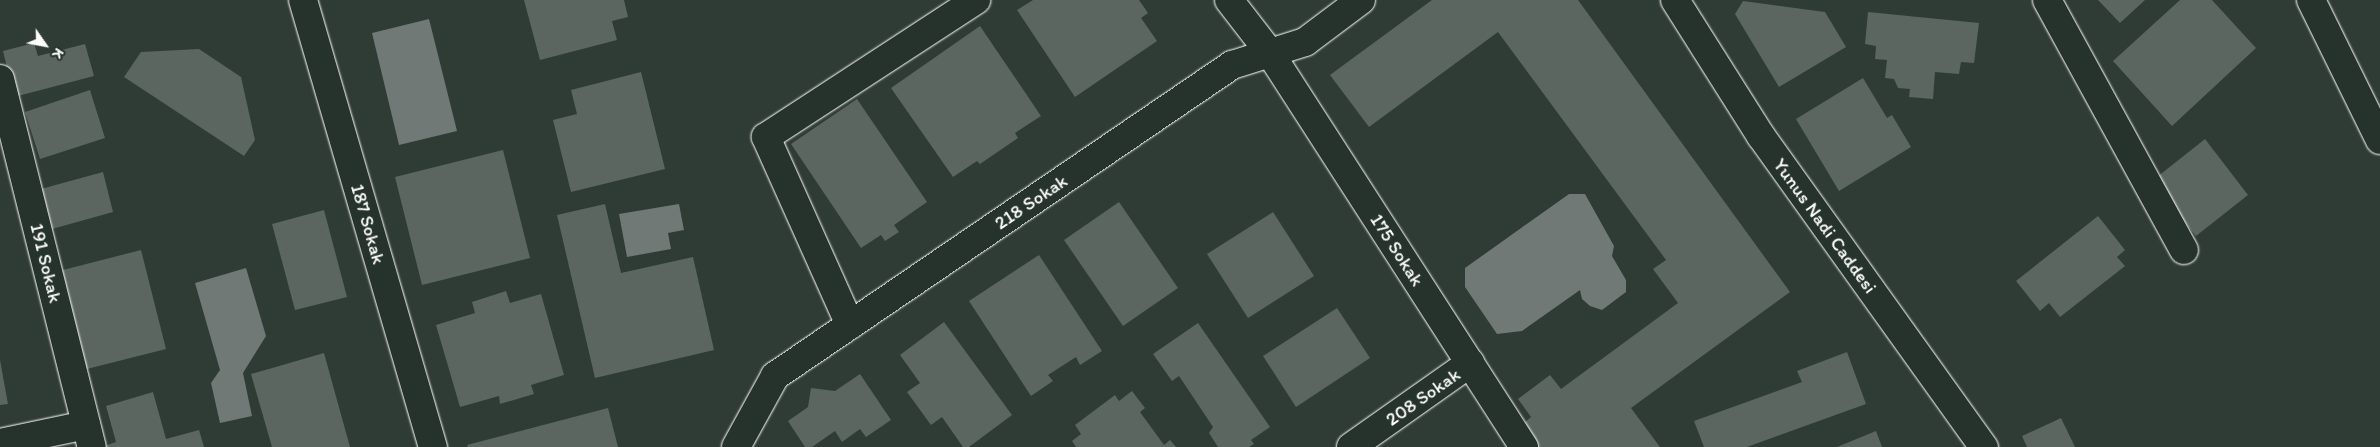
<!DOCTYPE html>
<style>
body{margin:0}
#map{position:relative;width:2380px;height:447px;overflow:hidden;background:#2f3b35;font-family:Itim,sans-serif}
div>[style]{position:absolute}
.water>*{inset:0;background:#707975}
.building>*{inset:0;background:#5b6661}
.roads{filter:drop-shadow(0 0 1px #fff) drop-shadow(0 0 1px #fff)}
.street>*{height:28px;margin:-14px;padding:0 14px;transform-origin:14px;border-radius:14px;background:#26332d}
.secondary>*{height:28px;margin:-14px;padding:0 14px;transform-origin:14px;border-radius:14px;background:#26332d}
span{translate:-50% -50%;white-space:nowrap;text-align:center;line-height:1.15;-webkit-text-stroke:4px #26332d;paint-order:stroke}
.street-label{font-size:19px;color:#fff}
.north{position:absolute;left:20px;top:20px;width:50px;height:50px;-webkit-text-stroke:4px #26332d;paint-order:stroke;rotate:123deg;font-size:14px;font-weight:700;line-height:20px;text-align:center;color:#fff}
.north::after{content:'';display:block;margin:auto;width:18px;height:22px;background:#fff;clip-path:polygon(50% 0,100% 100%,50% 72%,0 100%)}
</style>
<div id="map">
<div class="water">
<i style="clip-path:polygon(429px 19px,457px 131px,399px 145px,372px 33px)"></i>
<i style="clip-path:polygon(1569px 194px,1585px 194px,1614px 246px,1612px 256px,1626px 280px,1626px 292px,1602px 310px,1590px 306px,1582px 299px,1580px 290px,1522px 331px,1497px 334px,1465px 287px,1465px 268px)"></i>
<i style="clip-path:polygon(679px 204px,684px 230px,668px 233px,671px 249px,627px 257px,619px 214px)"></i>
<i style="clip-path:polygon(246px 268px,266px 336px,243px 373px,252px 416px,220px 423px,211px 383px,220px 370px,195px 283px)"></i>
</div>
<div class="building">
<i style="clip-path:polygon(524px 0,624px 0,628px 17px,612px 21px,617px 40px,540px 60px)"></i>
<i style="clip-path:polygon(1033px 0,1139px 0,1148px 13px,1141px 18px,1157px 41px,1075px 97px,1017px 10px)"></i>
<i style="clip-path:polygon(1432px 0,1578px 0,1790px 292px,1631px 408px,1660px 447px,1529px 447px,1526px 442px,1534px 437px,1524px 423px,1531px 417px,1518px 399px,1550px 375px,1561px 389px,1678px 303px,1653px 269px,1666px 260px,1498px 32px,1369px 127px,1330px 75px)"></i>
<i style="clip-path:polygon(2098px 0,2145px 0,2120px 23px)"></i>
<i style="clip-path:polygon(2180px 0,2212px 0,2256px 48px,2172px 126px,2113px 61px)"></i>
<i style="clip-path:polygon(1743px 1px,1825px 12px,1846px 47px,1779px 87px,1735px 14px)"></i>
<i style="clip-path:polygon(1868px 12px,1979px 23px,1974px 63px,1961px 62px,1959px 74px,1935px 72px,1933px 99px,1909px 97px,1910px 89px,1898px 88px,1894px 79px,1885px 78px,1887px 60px,1875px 59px,1876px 46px,1865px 44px)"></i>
<i style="clip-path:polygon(980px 26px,1041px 116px,1015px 133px,1018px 138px,980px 164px,977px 161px,953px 177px,891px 88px)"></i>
<i style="clip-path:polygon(34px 43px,38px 56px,85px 44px,94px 76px,14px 97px,3px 51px)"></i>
<i style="clip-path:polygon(199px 49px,241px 77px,255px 140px,244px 156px,124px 77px,141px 52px)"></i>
<i style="clip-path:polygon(641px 72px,665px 169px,571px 192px,553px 120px,577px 114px,571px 90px)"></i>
<i style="clip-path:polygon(1863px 78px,1887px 118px,1892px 115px,1911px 147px,1839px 191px,1796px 119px)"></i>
<i style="clip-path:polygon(90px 90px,105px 138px,40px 159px,25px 112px)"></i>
<i style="clip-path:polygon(857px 99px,927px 202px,894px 225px,899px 232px,885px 241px,881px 235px,861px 248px,791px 144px)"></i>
<i style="clip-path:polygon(2205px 139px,2248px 195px,2196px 236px,2152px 181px)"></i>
<i style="clip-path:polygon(503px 150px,530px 258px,422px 285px,395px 177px)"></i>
<i style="clip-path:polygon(103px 172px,113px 212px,52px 229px,41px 189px)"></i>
<i style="clip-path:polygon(1119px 202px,1178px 288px,1123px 326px,1064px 240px)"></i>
<i style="clip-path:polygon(605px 204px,621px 273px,693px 257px,714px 350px,595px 378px,557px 215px)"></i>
<i style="clip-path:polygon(324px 210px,347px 297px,295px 310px,272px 224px)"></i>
<i style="clip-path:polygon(1273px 212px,1314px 276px,1248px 318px,1207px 254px)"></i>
<i style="clip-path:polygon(2098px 216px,2125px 250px,2117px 257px,2125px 266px,2060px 317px,2049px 303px,2040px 311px,2016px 281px)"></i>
<i style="clip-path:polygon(141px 250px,166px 349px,83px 370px,59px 271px)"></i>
<i style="clip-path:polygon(1039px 255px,1102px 351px,1080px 365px,1076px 357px,1048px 375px,1053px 381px,1031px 396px,969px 301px)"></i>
<i style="clip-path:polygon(506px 291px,510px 303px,541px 294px,564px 375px,531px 385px,534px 394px,500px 404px,499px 396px,460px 407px,436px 325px,475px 313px,472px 302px)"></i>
<i style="clip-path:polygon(1337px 308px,1370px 358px,1296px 407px,1263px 356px)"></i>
<i style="clip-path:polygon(944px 322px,1012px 415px,969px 447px,963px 447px,942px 417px,931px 425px,907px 392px,920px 383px,900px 355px)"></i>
<i style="clip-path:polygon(1198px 323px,1270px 427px,1251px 440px,1254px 444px,1249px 447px,1218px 447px,1209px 433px,1213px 427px,1179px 376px,1172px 381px,1153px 354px)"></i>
<i style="clip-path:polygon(1847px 352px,1866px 404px,1747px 447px,1704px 447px,1694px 421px,1802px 382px,1797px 371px)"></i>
<i style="clip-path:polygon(324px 353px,350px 447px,272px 447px,251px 374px)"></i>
<i style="clip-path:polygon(0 360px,8px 404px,0 405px)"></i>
<i style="clip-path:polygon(860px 374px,891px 420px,866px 437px,860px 429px,842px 442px,835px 431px,812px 447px,805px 447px,788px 421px,808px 407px,811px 388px,835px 391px)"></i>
<i style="clip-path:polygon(1132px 391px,1145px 408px,1140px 412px,1164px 445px,1170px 440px,1176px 447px,1076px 447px,1072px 441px,1081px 434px,1075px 425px,1115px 395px,1119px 401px)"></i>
<i style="clip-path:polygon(153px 392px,166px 439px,199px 430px,204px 447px,102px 447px,116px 442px,106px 406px)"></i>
<i style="clip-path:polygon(608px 408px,618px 447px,468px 447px,467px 445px)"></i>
<i style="clip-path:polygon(2061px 418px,2075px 447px,2027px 447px,2022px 436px)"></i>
<i style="clip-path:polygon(1876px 431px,1882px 447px,1837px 447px)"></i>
</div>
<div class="roads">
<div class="street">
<i style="left:303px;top:0;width:466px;rotate:73.8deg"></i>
<i style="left:1229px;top:0;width:67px;rotate:52.3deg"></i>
<i style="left:1270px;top:53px;width:469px;rotate:57.2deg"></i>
<i style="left:2047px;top:0;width:285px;rotate:61.3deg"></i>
<i style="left:2311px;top:0;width:156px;rotate:63.8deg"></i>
<i style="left:0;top:79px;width:379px;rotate:76deg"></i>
<i style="left:850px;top:325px;width:206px;rotate:-114.1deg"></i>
<i style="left:766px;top:137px;width:251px;rotate:-33.1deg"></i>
<i style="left:0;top:443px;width:88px;rotate:-11.8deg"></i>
<i style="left:736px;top:447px;width:81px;rotate:-61.2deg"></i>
<i style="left:775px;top:376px;width:553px;rotate:-34.24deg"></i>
<i style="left:1232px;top:65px;width:77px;rotate:-17.5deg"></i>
<i style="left:1305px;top:42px;width:70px;rotate:-36.9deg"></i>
<i style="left:1351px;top:447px;width:146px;rotate:-35.2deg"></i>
</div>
<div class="secondary">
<i style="left:1675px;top:0;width:161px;rotate:57.7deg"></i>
<i style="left:1761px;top:136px;width:383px;rotate:54.4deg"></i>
</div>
</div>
<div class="street-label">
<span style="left:1031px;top:202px;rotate:-34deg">218 Sokak</span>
<span style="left:368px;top:224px;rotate:74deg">187 Sokak</span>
<span style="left:1825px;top:226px;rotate:54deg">Yunus Nadi Caddesi</span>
<span style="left:1397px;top:250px;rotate:57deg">175 Sokak</span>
<span style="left:46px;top:263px;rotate:76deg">191 Sokak</span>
<span style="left:1423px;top:397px;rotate:-35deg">208 Sokak</span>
</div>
<div class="north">K</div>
</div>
